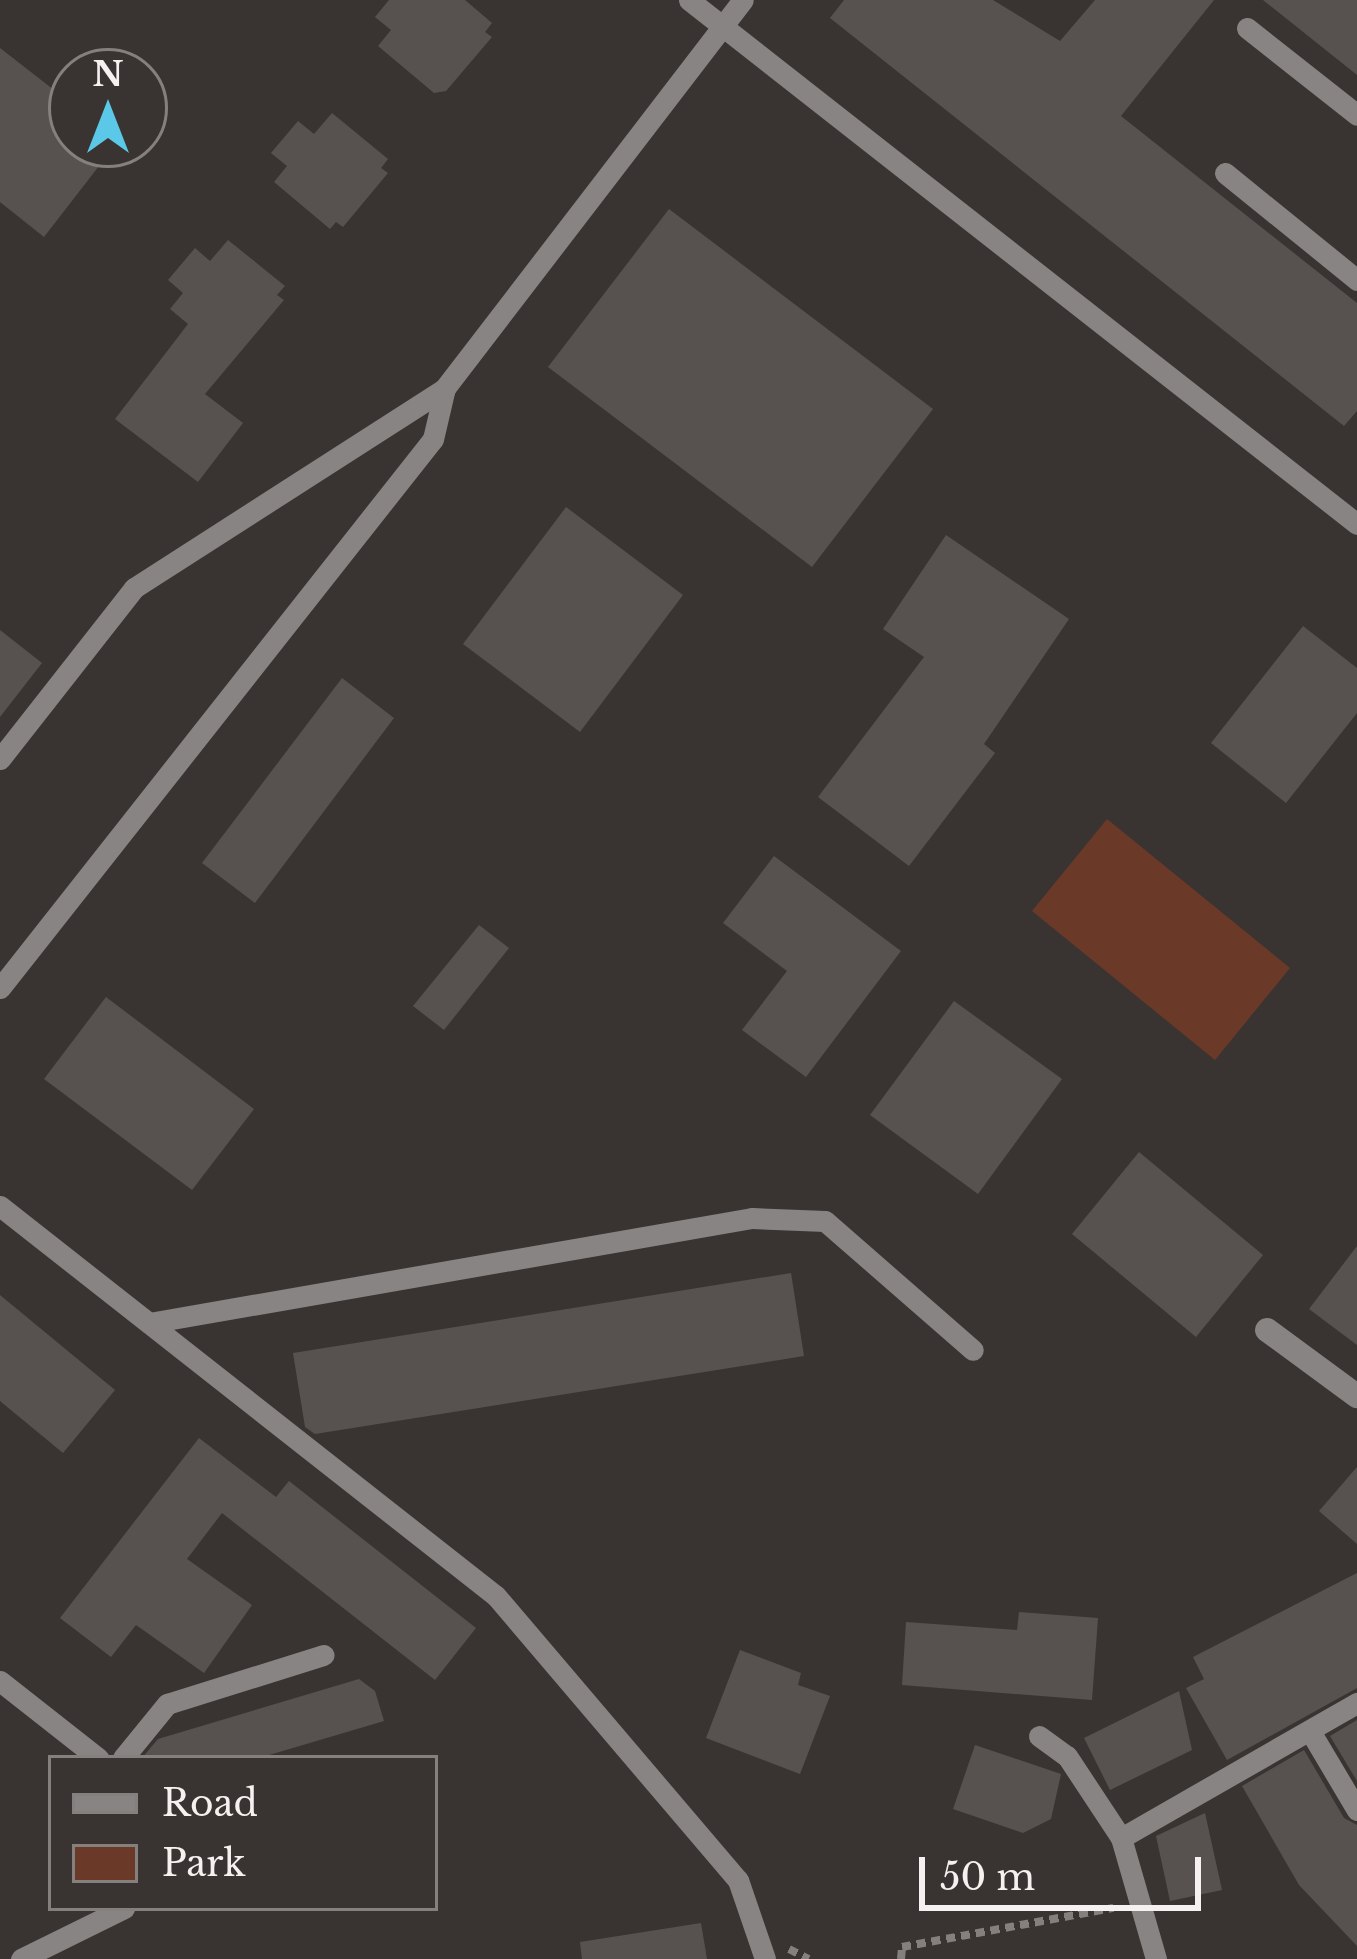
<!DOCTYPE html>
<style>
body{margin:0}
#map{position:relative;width:1357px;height:1959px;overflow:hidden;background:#393432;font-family:"Libre Baskerville",serif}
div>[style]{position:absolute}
.green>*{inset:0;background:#6b3927}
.building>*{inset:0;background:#575250}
.path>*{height:8px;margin-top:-4px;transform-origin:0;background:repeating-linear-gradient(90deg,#84807e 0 9px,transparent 0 15px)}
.lane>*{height:21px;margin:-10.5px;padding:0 10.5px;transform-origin:10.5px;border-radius:10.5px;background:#878483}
.street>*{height:24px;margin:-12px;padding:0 12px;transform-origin:12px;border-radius:12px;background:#878483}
span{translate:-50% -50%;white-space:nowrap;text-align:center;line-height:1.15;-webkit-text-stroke:9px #393432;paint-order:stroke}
.legend{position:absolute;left:48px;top:1755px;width:390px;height:156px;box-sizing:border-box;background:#393432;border:3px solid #84807e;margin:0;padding:15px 21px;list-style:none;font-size:36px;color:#f4f1f0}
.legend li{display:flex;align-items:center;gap:24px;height:60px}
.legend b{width:60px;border:3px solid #84807e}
.north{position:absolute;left:48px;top:48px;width:120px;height:120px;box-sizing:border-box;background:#393432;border:3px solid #84807e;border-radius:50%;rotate:0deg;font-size:33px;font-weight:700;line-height:48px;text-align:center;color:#f4f1f0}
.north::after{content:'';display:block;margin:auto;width:42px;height:54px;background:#5bc8e7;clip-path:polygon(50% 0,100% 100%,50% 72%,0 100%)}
.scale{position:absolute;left:919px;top:1857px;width:282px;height:54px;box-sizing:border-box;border:6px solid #f4f1f0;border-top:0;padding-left:15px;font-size:36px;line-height:42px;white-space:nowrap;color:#f4f1f0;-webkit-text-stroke:9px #393432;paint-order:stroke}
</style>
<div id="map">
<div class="green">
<i style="clip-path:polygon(1107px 819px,1290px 968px,1215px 1060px,1032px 911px)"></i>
</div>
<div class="building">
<i style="clip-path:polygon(389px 0,465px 0,492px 23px,485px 32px,492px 37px,446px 91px,434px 93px,378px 46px,391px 30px,375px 17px)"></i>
<i style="clip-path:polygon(844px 0,993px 0,1060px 41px,1095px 0,1214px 0,1121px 116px,1357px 303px,1357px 411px,1344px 426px,830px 18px)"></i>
<i style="clip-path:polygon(1263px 0,1357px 0,1357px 75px)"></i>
<i style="clip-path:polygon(0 48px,72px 104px,72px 144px,116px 144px,44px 237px,0 202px)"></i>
<i style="clip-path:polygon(332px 113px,388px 159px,381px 168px,388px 173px,343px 227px,336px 222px,330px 229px,274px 182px,287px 166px,271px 153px,298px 121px,314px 134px)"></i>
<i style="clip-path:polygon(669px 209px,933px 409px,812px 567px,548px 367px)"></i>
<i style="clip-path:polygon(228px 240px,285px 286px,277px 295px,284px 300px,205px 394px,243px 423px,198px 482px,115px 419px,188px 324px,170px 309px,183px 293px,168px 280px,195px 248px,210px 261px)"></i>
<i style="clip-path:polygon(566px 507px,683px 595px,580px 732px,463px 644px)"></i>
<i style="clip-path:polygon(946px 535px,1069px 619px,984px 744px,995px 753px,909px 866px,818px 797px,924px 657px,883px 629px)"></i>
<i style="clip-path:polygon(1303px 626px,1357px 668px,1357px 713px,1286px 803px,1211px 743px)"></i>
<i style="clip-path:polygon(0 630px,42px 663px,0 717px)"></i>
<i style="clip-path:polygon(342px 678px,394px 718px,255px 903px,202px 863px)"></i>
<i style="clip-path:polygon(774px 856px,901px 951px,806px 1077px,742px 1030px,787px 971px,723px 923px)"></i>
<i style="clip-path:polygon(479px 925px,509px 948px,444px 1030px,413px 1006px)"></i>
<i style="clip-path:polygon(106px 997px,254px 1109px,192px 1190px,44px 1079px)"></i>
<i style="clip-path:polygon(954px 1001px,1062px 1079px,978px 1194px,870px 1115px)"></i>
<i style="clip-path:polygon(1139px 1152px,1263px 1255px,1196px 1337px,1072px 1234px)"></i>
<i style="clip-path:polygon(1357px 1246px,1357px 1345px,1309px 1309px)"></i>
<i style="clip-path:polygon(791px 1273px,804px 1356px,315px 1434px,305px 1427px,293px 1353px)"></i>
<i style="clip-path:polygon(0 1295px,115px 1390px,63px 1453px,0 1401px)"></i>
<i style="clip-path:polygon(199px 1438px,276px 1497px,289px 1481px,476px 1628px,435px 1680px,222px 1513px,187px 1559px,252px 1605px,204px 1673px,136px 1625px,111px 1657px,60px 1618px)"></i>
<i style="clip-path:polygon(1357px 1467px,1357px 1544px,1319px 1511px)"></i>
<i style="clip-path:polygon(1357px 1573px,1357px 1688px,1227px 1760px,1186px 1688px,1204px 1679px,1193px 1657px)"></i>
<i style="clip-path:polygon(1019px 1612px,1098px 1618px,1092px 1700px,902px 1685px,906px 1622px,1017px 1630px)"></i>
<i style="clip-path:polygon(740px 1650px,801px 1673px,798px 1685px,830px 1696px,800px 1774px,706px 1738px)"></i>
<i style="clip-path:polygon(359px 1679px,375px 1691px,384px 1721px,259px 1758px,142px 1758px,158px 1739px)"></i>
<i style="clip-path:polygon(1179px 1691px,1192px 1750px,1110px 1790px,1084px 1738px)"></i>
<i style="clip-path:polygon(1357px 1720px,1357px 1781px,1330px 1736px)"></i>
<i style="clip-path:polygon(975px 1745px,1061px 1774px,1051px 1819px,1023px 1833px,953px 1809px)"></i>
<i style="clip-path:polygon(1304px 1750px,1344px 1818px,1357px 1825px,1357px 1946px,1299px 1885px,1242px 1786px)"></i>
<i style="clip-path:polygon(1205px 1813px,1222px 1890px,1170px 1901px,1156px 1836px)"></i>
<i style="clip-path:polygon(701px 1923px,707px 1959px,582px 1959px,580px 1942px)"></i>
</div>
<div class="path">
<i style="left:789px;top:1949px;width:22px;rotate:27deg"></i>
<i style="left:901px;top:1959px;width:12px;rotate:-85deg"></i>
<i style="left:902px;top:1947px;width:215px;rotate:-10.5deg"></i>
</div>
<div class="lane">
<i style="left:689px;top:0;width:849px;rotate:38.11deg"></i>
<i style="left:1247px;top:28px;width:140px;rotate:38.3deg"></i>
<i style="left:1225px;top:173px;width:170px;rotate:39deg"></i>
<i style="left:0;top:759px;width:217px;rotate:-51.9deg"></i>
<i style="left:134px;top:588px;width:370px;rotate:-32.7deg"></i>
<i style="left:445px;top:388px;width:489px;rotate:-52.5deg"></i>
<i style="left:0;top:988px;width:699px;rotate:-51.74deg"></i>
<i style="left:433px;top:439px;width:52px;rotate:-76.8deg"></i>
<i style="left:0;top:1206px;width:631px;rotate:38.18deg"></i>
<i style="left:496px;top:1596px;width:373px;rotate:49.6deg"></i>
<i style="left:738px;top:1880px;width:83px;rotate:71.1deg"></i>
<i style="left:149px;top:1323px;width:612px;rotate:-9.88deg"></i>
<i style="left:752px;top:1218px;width:73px;rotate:2.4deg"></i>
<i style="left:825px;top:1221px;width:196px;rotate:41.1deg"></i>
<i style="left:0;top:1681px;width:125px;rotate:38.2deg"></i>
<i style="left:1310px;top:1731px;width:92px;rotate:59.3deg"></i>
<i style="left:1039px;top:1736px;width:34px;rotate:36deg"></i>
<i style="left:1067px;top:1756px;width:98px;rotate:56.6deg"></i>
<i style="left:123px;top:1758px;width:70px;rotate:-50.8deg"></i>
<i style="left:167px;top:1704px;width:164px;rotate:-17.4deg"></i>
<i style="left:21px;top:1959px;width:115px;rotate:-26.3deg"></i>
<i style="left:1156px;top:1959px;width:126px;rotate:-106.1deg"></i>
<i style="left:1121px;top:1838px;width:272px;rotate:-29.8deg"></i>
</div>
<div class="street">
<i style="left:1267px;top:1330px;width:112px;rotate:36.3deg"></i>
</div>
<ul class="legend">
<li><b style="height:15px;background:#878483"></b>Road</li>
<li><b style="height:33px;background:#6b3927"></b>Park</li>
</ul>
<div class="north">N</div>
<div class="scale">50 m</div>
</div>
